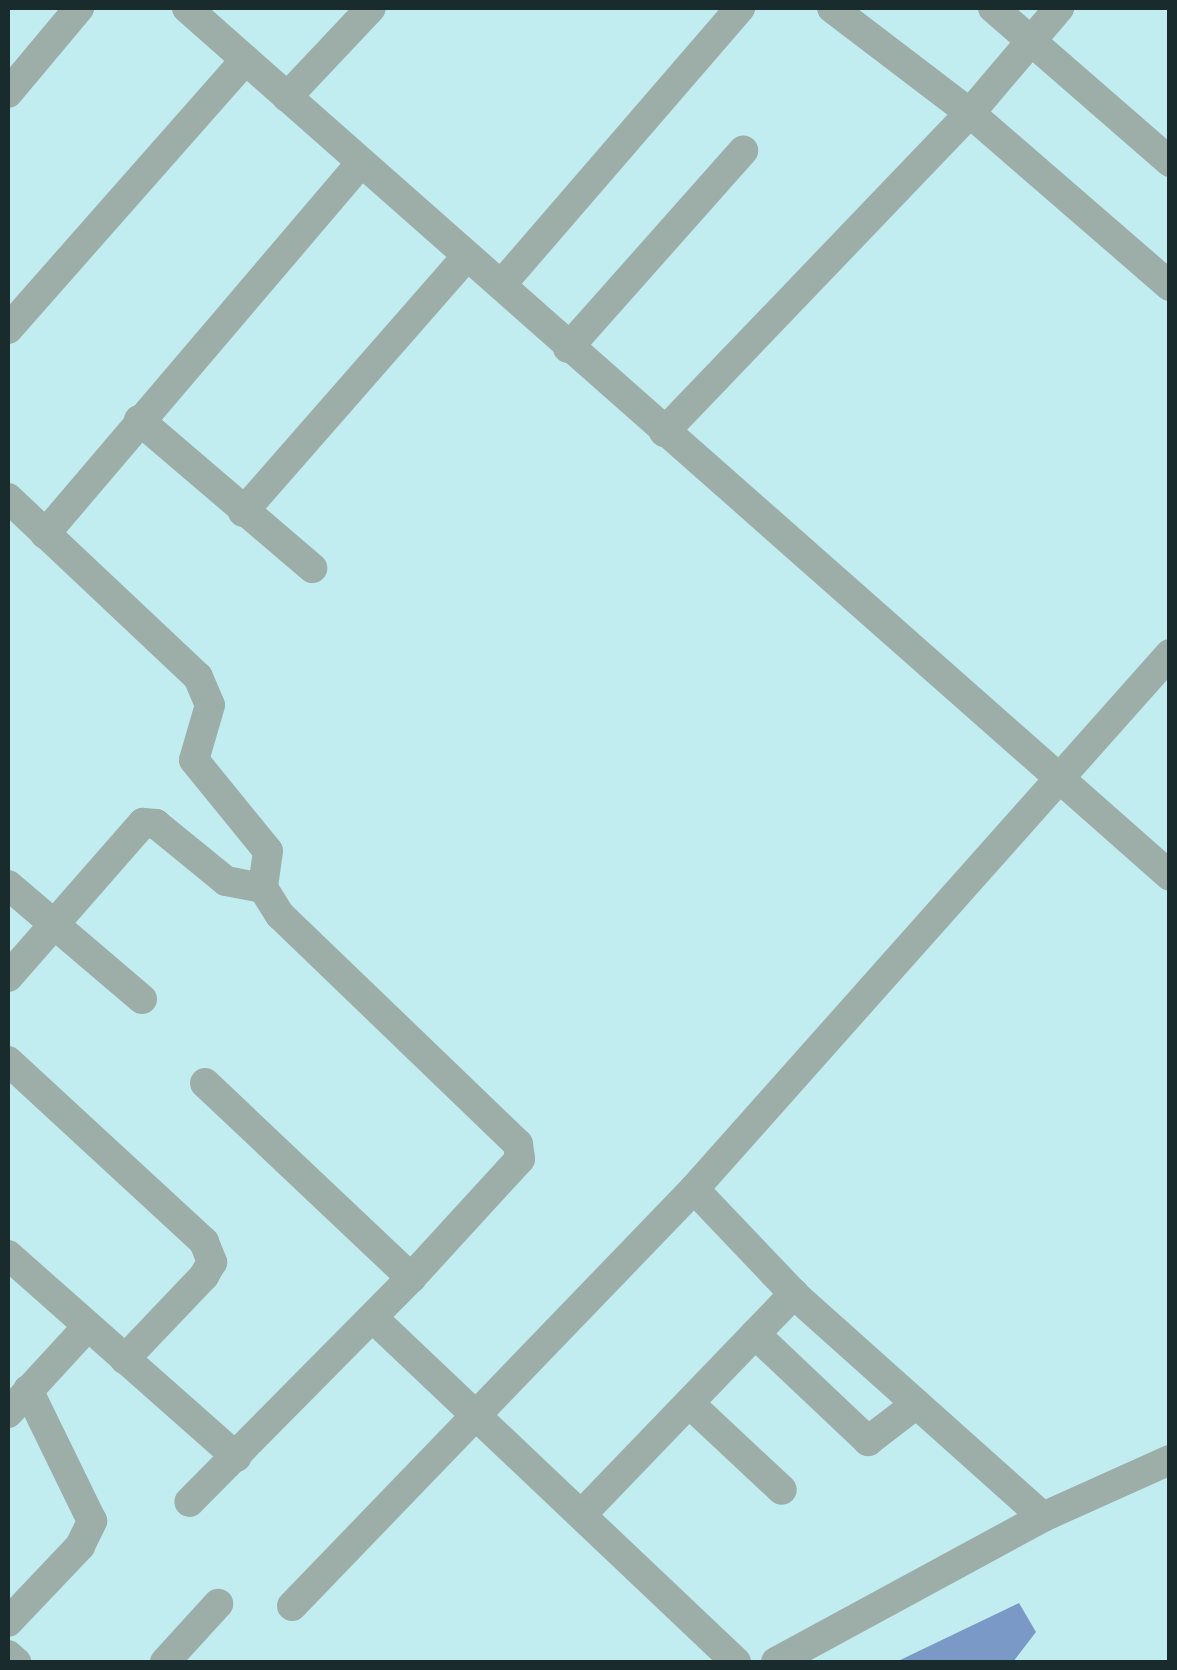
<!DOCTYPE html>
<style>
body{margin:0}
#map{position:relative;width:1177px;height:1670px;overflow:hidden;background:#c1edf0;font-family:"Zilla Slab",serif}
div>[style]{position:absolute}
.water>*{inset:0;background:#7b99c6}
.street>*{height:30px;margin:-15px;padding:0 15px;transform-origin:15px;border-radius:15px;background:#9daea8}
span{translate:-50% -50%;white-space:nowrap;text-align:center;line-height:1.15;-webkit-text-stroke:8px #fff;paint-order:stroke}
.frame{position:absolute;inset:0;border:10px solid #192b2c;pointer-events:none}
</style>
<div id="map">
<div class="water">
<i style="clip-path:polygon(1019px 1603px,1036px 1632px,1013px 1662px,896px 1662px)"></i>
</div>
<div class="street">
<i style="left:187px;top:8px;width:1311px;rotate:41.44deg"></i>
<i style="left:832px;top:8px;width:173px;rotate:37.3deg"></i>
<i style="left:970px;top:113px;width:138px;rotate:-49.7deg"></i>
<i style="left:993px;top:8px;width:235px;rotate:41deg"></i>
<i style="left:8px;top:93px;width:111px;rotate:-50.1deg"></i>
<i style="left:287px;top:97px;width:122px;rotate:-46.7deg"></i>
<i style="left:501px;top:285px;width:366px;rotate:-49.2deg"></i>
<i style="left:8px;top:329px;width:359px;rotate:-48.6deg"></i>
<i style="left:568px;top:348px;width:264px;rotate:-48.4deg"></i>
<i style="left:139px;top:420px;width:228px;rotate:40.5deg"></i>
<i style="left:664px;top:432px;width:442px;rotate:-46.2deg"></i>
<i style="left:970px;top:113px;width:264px;rotate:40.9deg"></i>
<i style="left:8px;top:498px;width:261px;rotate:43.3deg"></i>
<i style="left:198px;top:677px;width:30px;rotate:67deg"></i>
<i style="left:210px;top:705px;width:57px;rotate:106.2deg"></i>
<i style="left:194px;top:760px;width:117px;rotate:50.9deg"></i>
<i style="left:268px;top:851px;width:37px;rotate:98deg"></i>
<i style="left:263px;top:888px;width:32px;rotate:58deg"></i>
<i style="left:280px;top:915px;width:330px;rotate:43.9deg"></i>
<i style="left:518px;top:1144px;width:15px;rotate:82deg"></i>
<i style="left:520px;top:1159px;width:161px;rotate:132.5deg"></i>
<i style="left:411px;top:1278px;width:315px;rotate:134.7deg"></i>
<i style="left:243px;top:512px;width:340px;rotate:-48.8deg"></i>
<i style="left:45px;top:534px;width:487px;rotate:-49.6deg"></i>
<i style="left:8px;top:885px;width:176px;rotate:40.4deg"></i>
<i style="left:8px;top:977px;width:205px;rotate:-48.8deg"></i>
<i style="left:143px;top:823px;width:13px;rotate:4deg"></i>
<i style="left:156px;top:824px;width:90px;rotate:39.2deg"></i>
<i style="left:226px;top:881px;width:38px;rotate:11deg"></i>
<i style="left:8px;top:1061px;width:267px;rotate:42.7deg"></i>
<i style="left:204px;top:1242px;width:22px;rotate:68deg"></i>
<i style="left:212px;top:1262px;width:16px;rotate:120deg"></i>
<i style="left:204px;top:1276px;width:115px;rotate:133.6deg"></i>
<i style="left:205px;top:1083px;width:284px;rotate:43.4deg"></i>
<i style="left:8px;top:1255px;width:305px;rotate:41.5deg"></i>
<i style="left:373px;top:1318px;width:500px;rotate:43.46deg"></i>
<i style="left:755px;top:1334px;width:156px;rotate:43.4deg"></i>
<i style="left:868px;top:1441px;width:61px;rotate:-37.6deg"></i>
<i style="left:689px;top:1403px;width:127px;rotate:43.1deg"></i>
<i style="left:8px;top:1413px;width:118px;rotate:-47.4deg"></i>
<i style="left:582px;top:1514px;width:306px;rotate:-46.1deg"></i>
<i style="left:1043px;top:1517px;width:334px;rotate:-138.2deg"></i>
<i style="left:794px;top:1294px;width:145px;rotate:-133.6deg"></i>
<i style="left:694px;top:1189px;width:716px;rotate:-48.34deg"></i>
<i style="left:292px;top:1606px;width:579px;rotate:-46.05deg"></i>
<i style="left:8px;top:1622px;width:105px;rotate:-46.5deg"></i>
<i style="left:80px;top:1546px;width:28px;rotate:-64deg"></i>
<i style="left:92px;top:1521px;width:146px;rotate:-116deg"></i>
<i style="left:8px;top:1655px;width:11px;rotate:41deg"></i>
<i style="left:165px;top:1662px;width:79px;rotate:-47.6deg"></i>
<i style="left:776px;top:1662px;width:304px;rotate:-28.5deg"></i>
<i style="left:1043px;top:1517px;width:139px;rotate:-24.2deg"></i>
</div>
<div class="frame"></div>
</div>
